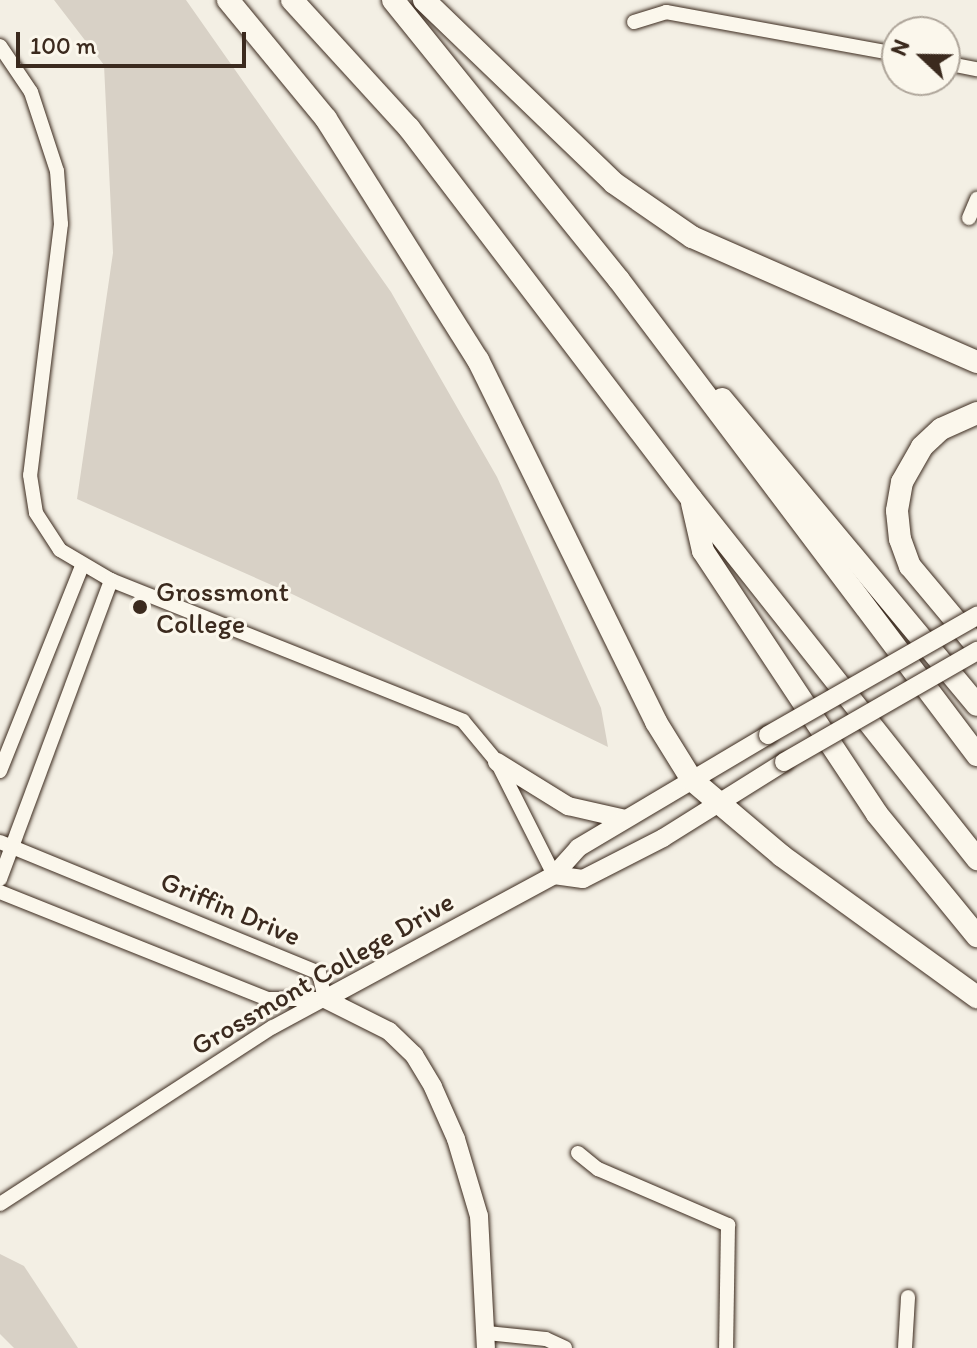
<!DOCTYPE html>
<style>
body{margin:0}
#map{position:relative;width:977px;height:1348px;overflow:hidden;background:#f3efe4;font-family:Itim,sans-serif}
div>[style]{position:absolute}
.green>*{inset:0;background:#d8d1c6}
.roads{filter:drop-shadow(0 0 2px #3b2a1e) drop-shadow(0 0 2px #3b2a1e)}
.minor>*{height:14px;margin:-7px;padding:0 7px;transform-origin:7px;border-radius:7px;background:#fbf7ec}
.major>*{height:18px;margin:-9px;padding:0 9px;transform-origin:9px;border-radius:9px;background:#fbf7ec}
.highway>*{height:22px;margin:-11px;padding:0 11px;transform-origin:11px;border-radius:11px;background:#fbf7ec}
.bridges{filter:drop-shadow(0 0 2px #3b2a1e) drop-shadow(0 0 2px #3b2a1e)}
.major-bridge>*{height:18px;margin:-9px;padding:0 9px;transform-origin:9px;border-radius:9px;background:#fbf7ec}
.dots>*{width:22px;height:22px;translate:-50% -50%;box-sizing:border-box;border:4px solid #fbf7ec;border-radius:50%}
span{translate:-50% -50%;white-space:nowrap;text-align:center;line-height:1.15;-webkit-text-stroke:6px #fbf7ec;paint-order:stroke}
.poi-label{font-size:28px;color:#3b2a1e}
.left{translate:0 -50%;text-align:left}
.street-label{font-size:28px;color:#3b2a1e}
.north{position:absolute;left:881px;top:16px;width:80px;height:80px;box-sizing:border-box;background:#fbf7ec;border:2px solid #aea59a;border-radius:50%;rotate:292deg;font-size:22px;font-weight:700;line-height:32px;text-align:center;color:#3b2a1e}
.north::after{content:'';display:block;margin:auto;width:28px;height:36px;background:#3b2a1e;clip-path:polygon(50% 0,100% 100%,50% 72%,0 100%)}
.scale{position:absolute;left:16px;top:32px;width:230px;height:36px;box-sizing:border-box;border:4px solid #3b2a1e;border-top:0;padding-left:10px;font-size:24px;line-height:28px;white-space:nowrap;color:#3b2a1e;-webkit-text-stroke:6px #fbf7ec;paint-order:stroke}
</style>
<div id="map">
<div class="green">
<i style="clip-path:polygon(54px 0,186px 0,391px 292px,497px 477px,601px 708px,608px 747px,292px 594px,77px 499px,113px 253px,104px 65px)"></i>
<i style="clip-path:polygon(0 1254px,24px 1266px,78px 1348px,14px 1348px,0 1334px)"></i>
</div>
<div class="roads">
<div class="minor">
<i style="left:634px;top:22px;width:34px;rotate:-17deg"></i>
<i style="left:666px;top:12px;width:235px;rotate:10.3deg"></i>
<i style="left:0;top:46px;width:55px;rotate:56deg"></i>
<i style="left:31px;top:92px;width:83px;rotate:71.8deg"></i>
<i style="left:57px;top:171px;width:53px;rotate:85.7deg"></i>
<i style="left:61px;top:224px;width:253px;rotate:97deg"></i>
<i style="left:30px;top:475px;width:38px;rotate:81deg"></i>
<i style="left:36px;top:513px;width:44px;rotate:57deg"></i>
<i style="left:60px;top:550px;width:59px;rotate:30.5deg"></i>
<i style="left:111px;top:580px;width:379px;rotate:21.8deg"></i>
<i style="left:463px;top:721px;width:53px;rotate:50.3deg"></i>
<i style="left:497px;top:762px;width:127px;rotate:63.2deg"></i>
<i style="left:945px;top:63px;width:33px;rotate:11deg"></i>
<i style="left:969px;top:218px;width:21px;rotate:-67deg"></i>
<i style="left:0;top:771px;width:221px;rotate:-68.2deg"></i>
<i style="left:0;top:842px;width:345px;rotate:22.3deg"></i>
<i style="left:319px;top:973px;width:27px;rotate:77deg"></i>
<i style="left:0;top:879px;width:319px;rotate:-69.6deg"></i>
<i style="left:0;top:892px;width:289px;rotate:21.8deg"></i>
<i style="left:268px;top:999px;width:53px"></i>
<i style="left:578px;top:1153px;width:26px;rotate:39deg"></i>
<i style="left:598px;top:1169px;width:142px;rotate:23.3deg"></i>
<i style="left:728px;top:1225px;width:123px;rotate:90.9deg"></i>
<i style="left:0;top:1204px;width:325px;rotate:-33deg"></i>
<i style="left:273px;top:1027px;width:59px;rotate:-28.3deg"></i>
<i style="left:487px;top:1333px;width:59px;rotate:5.8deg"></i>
<i style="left:546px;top:1339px;width:21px;rotate:25deg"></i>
<i style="left:905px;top:1348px;width:51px;rotate:-86.6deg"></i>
</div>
<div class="major">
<i style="left:497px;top:762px;width:84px;rotate:31.8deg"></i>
<i style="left:568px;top:806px;width:58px;rotate:12.8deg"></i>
<i style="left:554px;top:875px;width:29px;rotate:8deg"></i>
<i style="left:583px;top:879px;width:90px;rotate:-27.1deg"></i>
<i style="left:663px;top:838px;width:143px;rotate:-32.1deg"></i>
<i style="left:325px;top:999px;width:260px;rotate:-28.4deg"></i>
<i style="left:554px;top:875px;width:36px;rotate:-48deg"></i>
<i style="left:578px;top:848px;width:221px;rotate:-30.7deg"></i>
<i style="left:325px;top:999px;width:72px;rotate:26.6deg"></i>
<i style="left:389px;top:1031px;width:35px;rotate:44deg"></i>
<i style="left:414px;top:1055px;width:37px;rotate:59deg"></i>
<i style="left:433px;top:1087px;width:57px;rotate:66.1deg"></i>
<i style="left:456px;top:1139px;width:80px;rotate:73.4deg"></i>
<i style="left:479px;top:1216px;width:132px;rotate:87deg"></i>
</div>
<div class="highway">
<i style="left:228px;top:0;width:154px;rotate:50.5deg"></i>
<i style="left:326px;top:119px;width:285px;rotate:57.8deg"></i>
<i style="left:478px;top:360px;width:403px;rotate:63.8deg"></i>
<i style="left:656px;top:722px;width:68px;rotate:58.2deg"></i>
<i style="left:692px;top:780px;width:118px;rotate:40.2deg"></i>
<i style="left:782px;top:856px;width:241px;rotate:35.9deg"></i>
<i style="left:292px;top:0;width:173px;rotate:47.6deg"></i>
<i style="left:409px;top:128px;width:465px;rotate:52.7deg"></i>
<i style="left:691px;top:498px;width:461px;rotate:51.6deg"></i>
<i style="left:393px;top:0;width:360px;rotate:51.1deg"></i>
<i style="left:619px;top:280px;width:595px;rotate:53deg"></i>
<i style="left:424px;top:0;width:264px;rotate:43.9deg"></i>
<i style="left:614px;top:183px;width:95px;rotate:34.7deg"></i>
<i style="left:692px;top:237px;width:311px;rotate:23.7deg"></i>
<i style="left:722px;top:399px;width:398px;rotate:50.2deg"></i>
<i style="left:977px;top:413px;width:39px;rotate:156deg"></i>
<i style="left:941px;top:429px;width:26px;rotate:137deg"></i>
<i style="left:922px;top:447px;width:40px;rotate:119.7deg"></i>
<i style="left:902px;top:482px;width:29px;rotate:100deg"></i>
<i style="left:897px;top:511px;width:28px;rotate:84deg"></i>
<i style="left:900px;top:539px;width:29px;rotate:70deg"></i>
<i style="left:910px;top:566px;width:104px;rotate:50.1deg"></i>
<i style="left:692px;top:503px;width:49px;rotate:77.1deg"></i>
<i style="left:703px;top:551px;width:315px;rotate:56.5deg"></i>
<i style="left:877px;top:814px;width:158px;rotate:50.7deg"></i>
</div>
</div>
<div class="bridges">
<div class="major-bridge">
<i style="left:768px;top:735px;width:241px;rotate:-29.7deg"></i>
<i style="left:784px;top:762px;width:223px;rotate:-29.9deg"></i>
</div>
</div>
<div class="dots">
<i style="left:140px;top:607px;background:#3b2a1e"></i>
</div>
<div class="poi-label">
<span class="left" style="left:156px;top:607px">Grossmont<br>College</span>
</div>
<div class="street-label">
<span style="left:231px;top:908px;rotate:23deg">Griffin Drive</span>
<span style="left:322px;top:973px;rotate:-30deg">Grossmont College Drive</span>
</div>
<div class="north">N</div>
<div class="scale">100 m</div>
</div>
